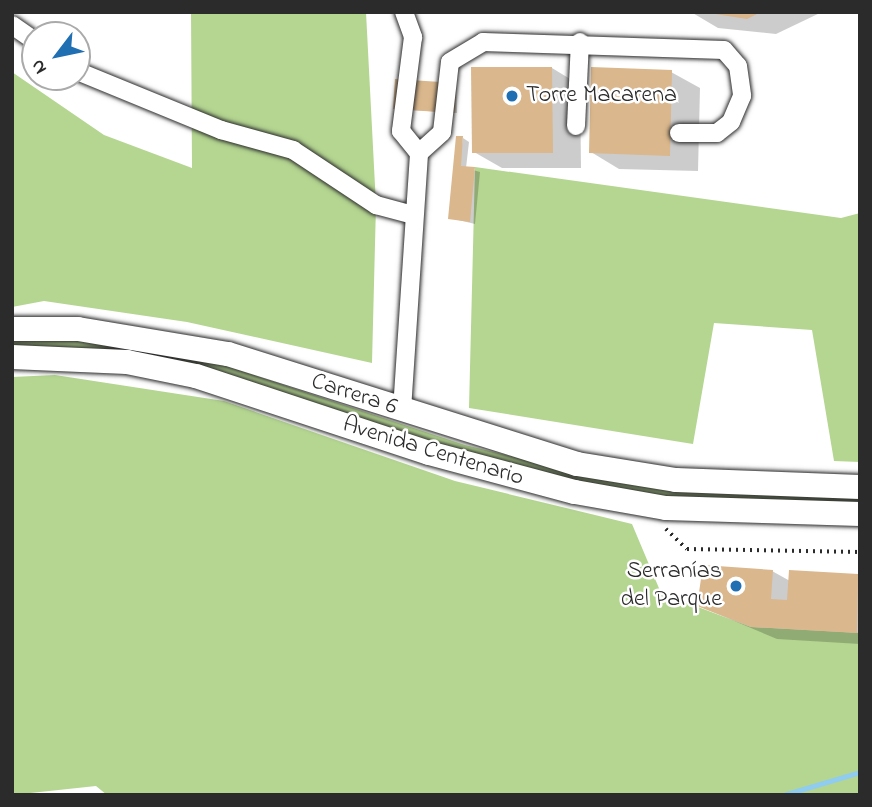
<!DOCTYPE html>
<meta charset="utf-8">
<style>
body{margin:0}
#map{position:relative;width:872px;height:807px;overflow:hidden;background:#fff;font-family:"Indie Flower",sans-serif}
div>[style]{position:absolute}
.green>*{inset:0;background:#b4d691}
.shadow>*{inset:0;background:#0003}
.stream>*{height:5px;margin:-2.5px;padding:0 2.5px;transform-origin:2.5px;border-radius:2.5px;background:#8fccef}
.building>*{inset:0;background:#dab78c}
.path>*{height:3.5px;margin-top:-1.75px;transform-origin:0;background:repeating-linear-gradient(90deg,#2b2b2b 0 2px,transparent 0 7px)}
.roads{filter:drop-shadow(0 0 2px #2b2b2b) drop-shadow(0 0 2px #2b2b2b)}
.minor>*{height:18px;margin:-9px;padding:0 9px;transform-origin:9px;border-radius:9px;background:#fff}
.secondary>*{height:24px;margin:-12px;padding:0 12px;transform-origin:12px;border-radius:12px;background:#fff}
.dots>*{width:19px;height:19px;translate:-50% -50%;box-sizing:border-box;border:4px solid #fff;border-radius:50%}
span{translate:-50% -50%;white-space:nowrap;text-align:center;line-height:1.15;-webkit-text-stroke:5px #fff;paint-order:stroke}
.poi-label{font-size:24px;color:#2b2b2b}
.left{translate:0 -50%;text-align:left}
.right{translate:-100% -50%;text-align:right}
.street-label{font-size:24px;color:#2b2b2b}
.frame{position:absolute;inset:0;border:14px solid #2b2b2b;pointer-events:none}
.north{position:absolute;left:21px;top:21px;width:70px;height:70px;box-sizing:border-box;background:#fff;border:2px solid #aaa;border-radius:50%;rotate:238deg;font-size:19px;font-weight:700;line-height:28px;text-align:center;color:#2b2b2b}
.north::after{content:'';display:block;margin:auto;width:24px;height:32px;background:#1f6fb2;clip-path:polygon(50% 0,100% 100%,50% 72%,0 100%)}
</style>
<div id="map">
<div class="green">
<i style="clip-path:polygon(191px 12px,366px 12px,376px 205px,372px 363px,187px 322px,44px 301px,12px 307px,12px 72px,104px 135px,192px 168px)"></i>
<i style="clip-path:polygon(475px 167px,841px 218px,860px 213px,860px 462px,834px 461px,812px 330px,714px 323px,693px 444px,469px 408px)"></i>
<i style="clip-path:polygon(12px 337px,88px 340px,202px 358px,465px 445px,559px 468px,860px 495px,860px 506px,728px 507px,555px 482px,366px 426px,12px 348px)"></i>
<i style="clip-path:polygon(55px 375px,224px 401px,455px 481px,632px 524px,661px 593px,751px 627px,860px 633px,860px 795px,107px 795px,96px 786px,12px 795px,12px 377px)"></i>
</div>
<div class="shadow">
<i style="clip-path:polygon(691px 12px,822px 12px,776px 34px,718px 28px)"></i>
<i style="clip-path:polygon(552px 68px,580px 85px,581px 168px,502px 168px,474px 152px,473px 69px)"></i>
<i style="clip-path:polygon(671px 72px,700px 88px,698px 171px,619px 169px,591px 152px)"></i>
<i style="clip-path:polygon(456px 84px,457px 113px,397px 109px)"></i>
<i style="clip-path:polygon(463px 138px,469px 142px,466px 168px,480px 172px,475px 224px,450px 218px)"></i>
<i style="clip-path:polygon(772px 571px,790px 581px,860px 577px,860px 644px,777px 639px,699px 606px)"></i>
</div>
<div class="stream">
<i style="left:783px;top:795px;width:80px;rotate:-16.6deg"></i>
</div>
<div class="building">
<i style="clip-path:polygon(703px 12px,761px 12px,747px 19px)"></i>
<i style="clip-path:polygon(471px 67px,552px 67px,553px 153px,472px 153px)"></i>
<i style="clip-path:polygon(591px 67px,672px 70px,670px 156px,589px 153px)"></i>
<i style="clip-path:polygon(395px 79px,456px 83px,455px 113px,393px 109px)"></i>
<i style="clip-path:polygon(456px 136px,463px 136px,461px 166px,475px 167px,470px 222px,448px 219px)"></i>
<i style="clip-path:polygon(703px 565px,773px 570px,771px 599px,787px 600px,789px 570px,858px 574px,857px 633px,751px 627px,697px 606px)"></i>
</div>
<div class="path">
<i style="left:666px;top:529px;width:29px;rotate:44deg"></i>
<i style="left:687px;top:549px;width:173px;rotate:1deg"></i>
</div>
<div class="roads">
<div class="minor">
<i style="left:404px;top:12px;width:27px;rotate:70deg"></i>
<i style="left:413px;top:37px;width:95px;rotate:97.3deg"></i>
<i style="left:401px;top:131px;width:28px;rotate:51deg"></i>
<i style="left:12px;top:25px;width:28px;rotate:35deg"></i>
<i style="left:77px;top:71px;width:156px;rotate:22.3deg"></i>
<i style="left:221px;top:130px;width:75px;rotate:15.5deg"></i>
<i style="left:293px;top:150px;width:100px;rotate:33.5deg"></i>
<i style="left:376px;top:205px;width:38px;rotate:15deg"></i>
<i style="left:576px;top:126px;width:84px;rotate:-87.3deg"></i>
<i style="left:402px;top:410px;width:258px;rotate:-86.2deg"></i>
<i style="left:419px;top:153px;width:31px;rotate:-42deg"></i>
<i style="left:442px;top:132px;width:70px;rotate:-83.5deg"></i>
<i style="left:450px;top:62px;width:39px;rotate:-31deg"></i>
<i style="left:483px;top:42px;width:241px;rotate:1.9deg"></i>
<i style="left:724px;top:50px;width:21px;rotate:49deg"></i>
<i style="left:738px;top:66px;width:30px;rotate:82deg"></i>
<i style="left:742px;top:96px;width:28px;rotate:113deg"></i>
<i style="left:731px;top:122px;width:18px;rotate:142deg"></i>
<i style="left:717px;top:133px;width:38px;rotate:180deg"></i>
</div>
<div class="secondary">
<i style="left:12px;top:329px;width:66px"></i>
<i style="left:78px;top:329px;width:152px;rotate:9.5deg"></i>
<i style="left:228px;top:354px;width:366px;rotate:17.5deg"></i>
<i style="left:577px;top:464px;width:100px;rotate:9.2deg"></i>
<i style="left:676px;top:480px;width:184px;rotate:2.2deg"></i>
<i style="left:12px;top:357px;width:115px;rotate:2.5deg"></i>
<i style="left:127px;top:362px;width:70px;rotate:11.5deg"></i>
<i style="left:196px;top:376px;width:245px;rotate:18.3deg"></i>
<i style="left:429px;top:453px;width:151px;rotate:15deg"></i>
<i style="left:575px;top:492px;width:92px;rotate:10deg"></i>
<i style="left:666px;top:508px;width:194px;rotate:1.8deg"></i>
</div>
</div>
<div class="dots">
<i style="left:512px;top:96px;background:#1f6fb2"></i>
<i style="left:736px;top:586px;background:#1f6fb2"></i>
</div>
<div class="poi-label">
<span class="left" style="left:526px;top:96px">Torre Macarena</span>
<span class="right" style="left:722px;top:586px">Serranías<br>del Parque</span>
</div>
<div class="street-label">
<span style="left:354px;top:395px;rotate:18deg">Carrera 6</span>
<span style="left:433px;top:452px;rotate:17deg">Avenida Centenario</span>
</div>
<div class="frame"></div>
<div class="north">N</div>
</div>
